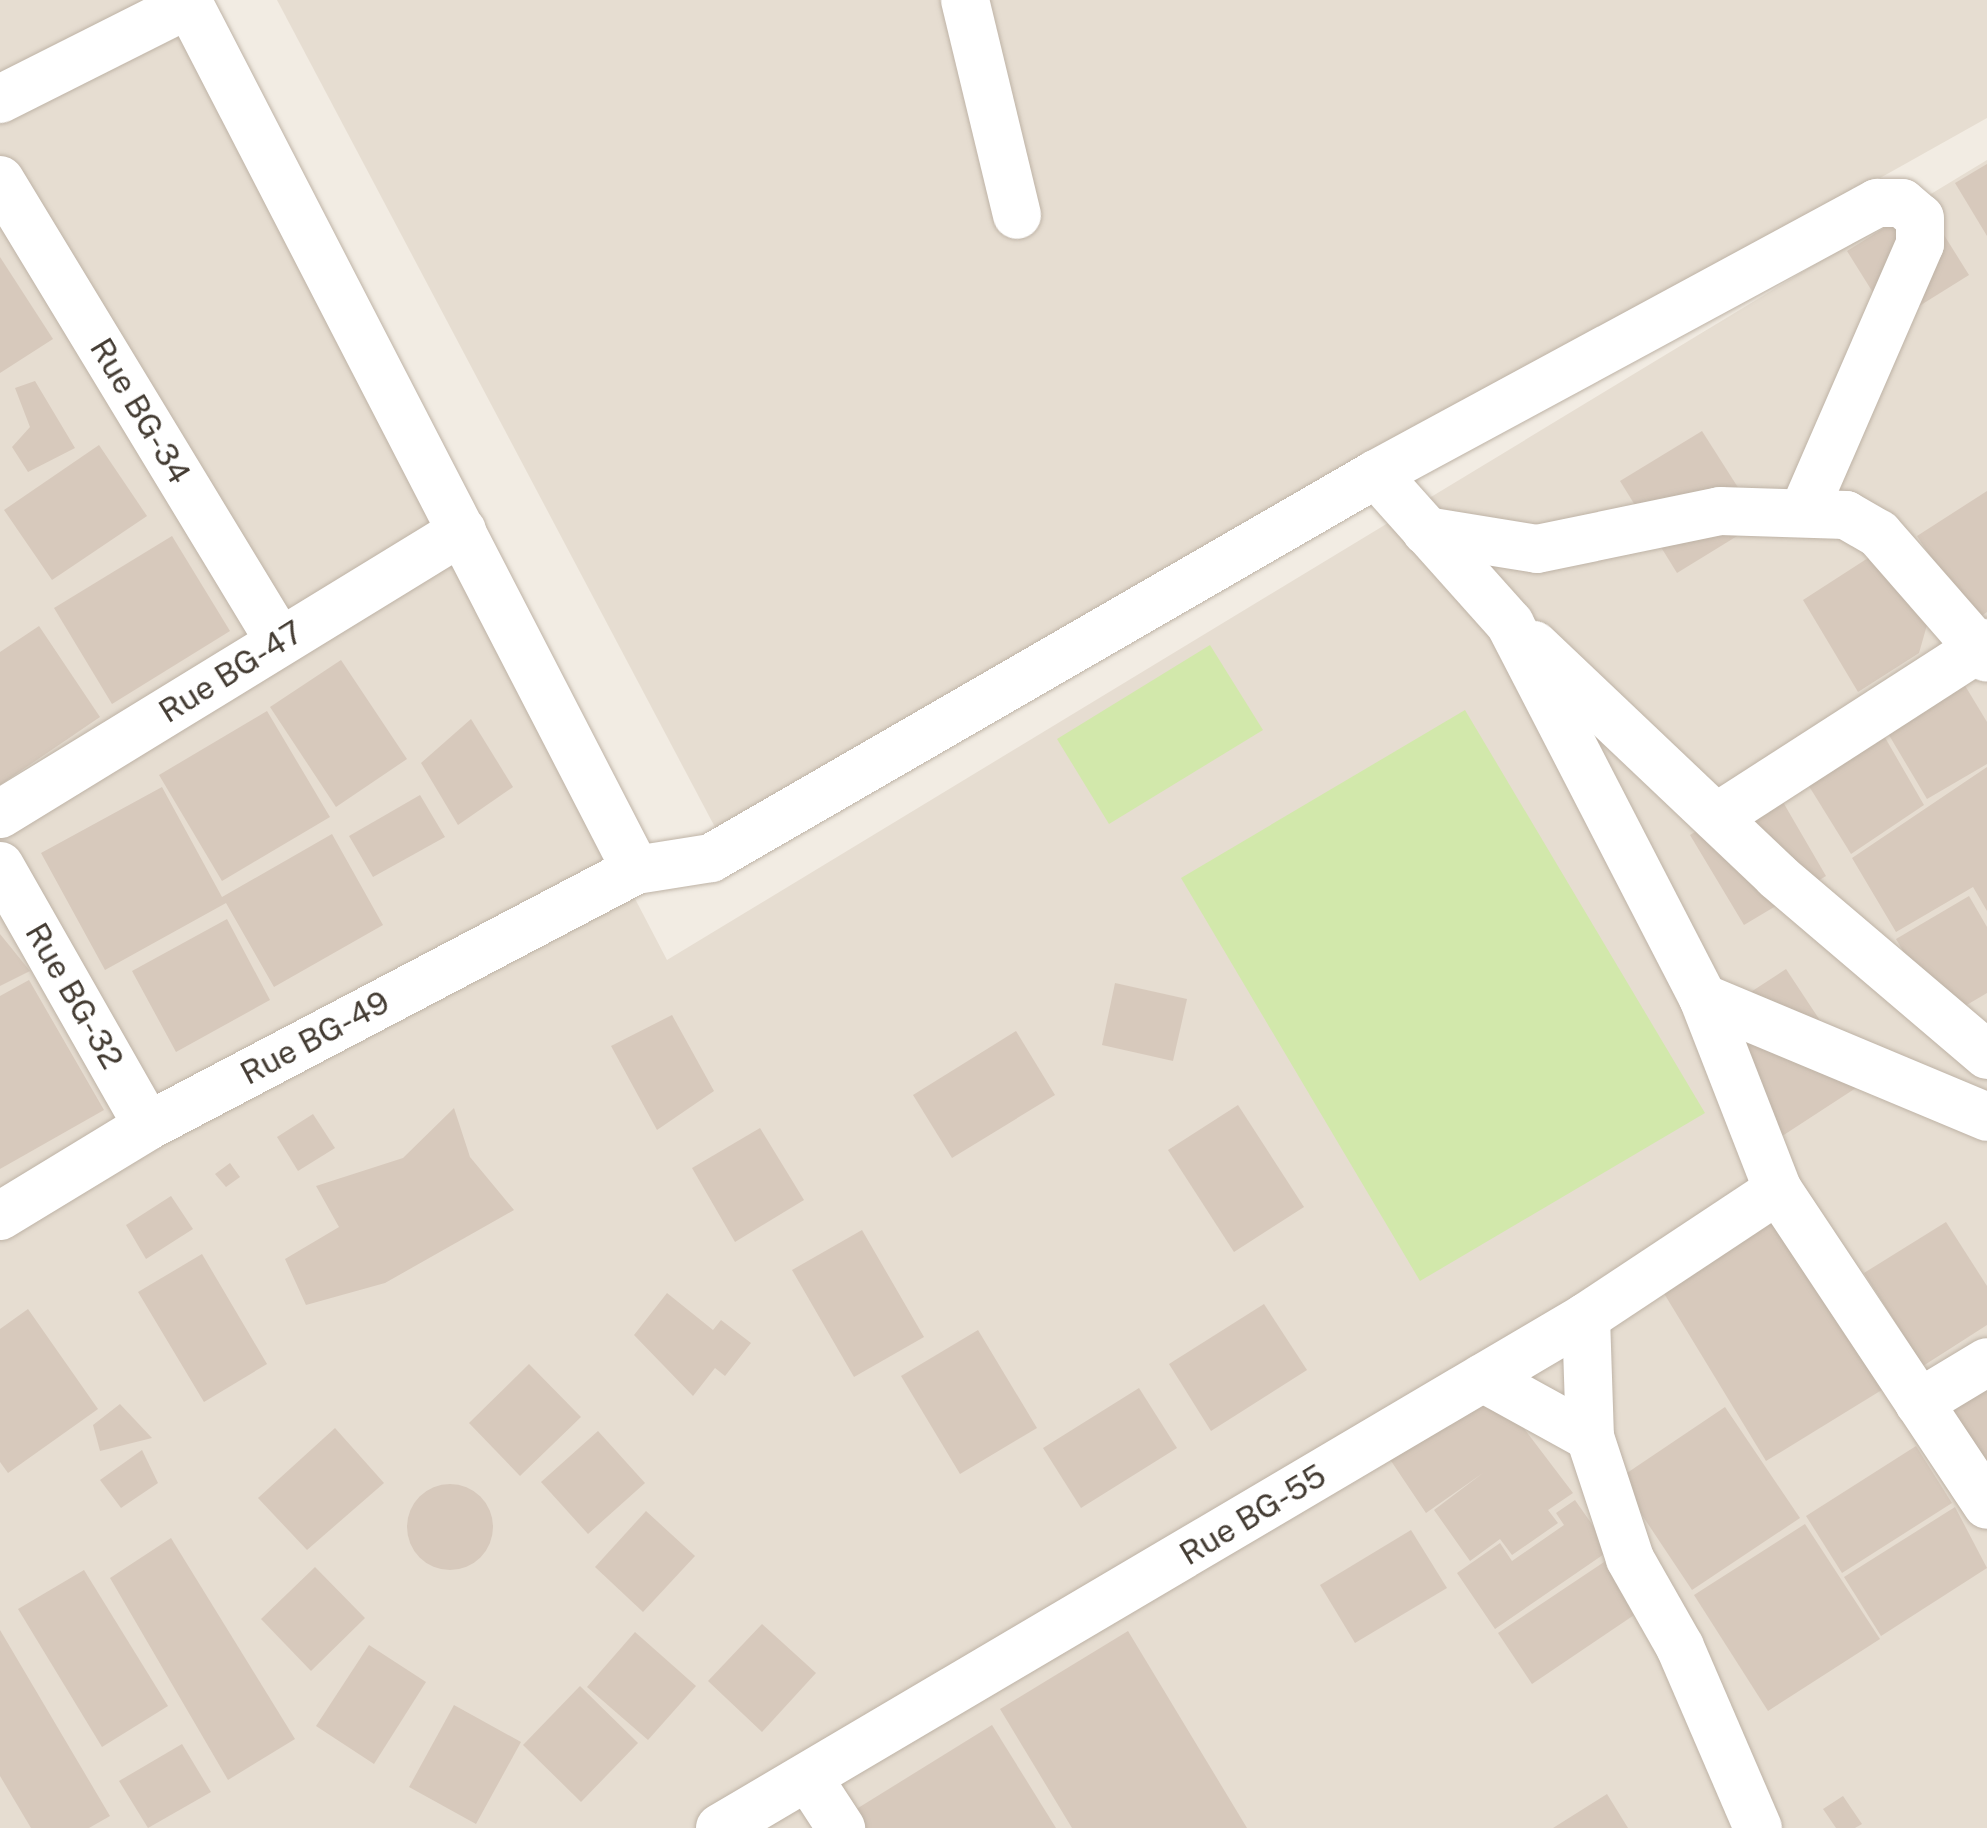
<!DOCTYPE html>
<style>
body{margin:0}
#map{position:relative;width:1987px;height:1828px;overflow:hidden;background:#f2ece3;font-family:"Public Sans",sans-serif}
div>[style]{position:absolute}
.residential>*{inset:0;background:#e6ddd1}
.green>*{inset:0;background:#d2e8ab}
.building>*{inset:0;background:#d7c9bc}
.round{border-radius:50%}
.roads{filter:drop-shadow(0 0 2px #beb3a6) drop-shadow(0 0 2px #beb3a6)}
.minor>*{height:48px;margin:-24px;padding:0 24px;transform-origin:24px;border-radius:24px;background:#fff}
span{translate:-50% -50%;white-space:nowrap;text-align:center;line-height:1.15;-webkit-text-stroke:8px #fff;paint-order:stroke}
.street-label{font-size:32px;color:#443c33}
</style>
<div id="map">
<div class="residential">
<i style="clip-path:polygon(0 0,166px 0,667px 960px,1987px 160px,1987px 1828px,0 1828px)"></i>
<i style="clip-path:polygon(277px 0,1987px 0,1987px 118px,717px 831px)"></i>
</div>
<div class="green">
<i style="clip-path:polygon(1210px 645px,1263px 730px,1109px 824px,1057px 739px)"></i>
<i style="clip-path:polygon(1465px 710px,1705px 1113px,1420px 1281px,1181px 878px)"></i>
</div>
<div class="building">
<i style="clip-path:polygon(1987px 164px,1987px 236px,1955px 183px)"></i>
<i style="clip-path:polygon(1924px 203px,1969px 275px,1892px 323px,1847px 251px)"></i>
<i style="clip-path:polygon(0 257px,53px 339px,0 373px)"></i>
<i style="clip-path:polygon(35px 381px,75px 448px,28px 472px,12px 447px,30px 427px,15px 388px)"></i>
<i style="clip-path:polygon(1702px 431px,1760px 522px,1677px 573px,1620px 481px)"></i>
<i style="clip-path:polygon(99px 445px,147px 516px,52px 580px,4px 510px)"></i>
<i style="clip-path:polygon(1987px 491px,1987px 612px,1973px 622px,1917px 536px)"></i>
<i style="clip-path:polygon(172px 536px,230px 631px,112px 704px,54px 608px)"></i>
<i style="clip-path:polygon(1882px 549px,1929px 618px,1919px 653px,1858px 692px,1803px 600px)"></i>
<i style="clip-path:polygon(39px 626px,100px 717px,0 785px,0 652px)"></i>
<i style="clip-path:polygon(341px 660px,407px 759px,336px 807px,270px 707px)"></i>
<i style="clip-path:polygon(1958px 674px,1987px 722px,1987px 764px,1927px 799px,1880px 720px)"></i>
<i style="clip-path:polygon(267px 711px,330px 817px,222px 881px,159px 775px)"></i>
<i style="clip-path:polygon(471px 719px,513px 787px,458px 825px,421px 763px)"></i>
<i style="clip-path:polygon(1876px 722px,1924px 805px,1851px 854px,1799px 770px)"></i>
<i style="clip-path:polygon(1987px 767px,1987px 911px,1973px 887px,1896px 932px,1852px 858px)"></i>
<i style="clip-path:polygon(1773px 785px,1826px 876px,1744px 925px,1690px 835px)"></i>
<i style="clip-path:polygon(162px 787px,222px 897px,332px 834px,383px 925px,274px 987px,226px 903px,105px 970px,41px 853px)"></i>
<i style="clip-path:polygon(420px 795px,445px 837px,373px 877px,349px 836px)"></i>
<i style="clip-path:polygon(1969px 896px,1987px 927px,1987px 993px,1943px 1019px,1896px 939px)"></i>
<i style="clip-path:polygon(227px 919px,270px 1000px,176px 1052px,132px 971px)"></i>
<i style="clip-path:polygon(0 934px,30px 971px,0 986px)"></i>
<i style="clip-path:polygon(1786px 969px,1862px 1084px,1773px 1142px,1697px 1027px)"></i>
<i style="clip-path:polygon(29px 980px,104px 1110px,0 1169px,0 996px)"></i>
<i style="clip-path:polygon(1115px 983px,1187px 999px,1173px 1061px,1102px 1045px)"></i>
<i style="clip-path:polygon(672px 1015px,714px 1091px,657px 1130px,611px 1046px)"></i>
<i style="clip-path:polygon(1016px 1031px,1055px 1095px,952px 1158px,913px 1095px)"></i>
<i style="clip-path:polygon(1238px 1105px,1304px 1207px,1234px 1252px,1168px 1150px)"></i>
<i style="clip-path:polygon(454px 1108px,470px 1157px,514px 1210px,385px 1283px,306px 1305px,285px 1259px,339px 1227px,316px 1186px,403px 1158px)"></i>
<i style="clip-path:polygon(313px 1114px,335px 1148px,298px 1171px,277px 1137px)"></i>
<i style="clip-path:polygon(760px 1128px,804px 1200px,735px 1242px,692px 1168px)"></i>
<i style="clip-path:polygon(230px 1163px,240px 1177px,226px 1187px,215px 1174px)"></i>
<i style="clip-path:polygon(171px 1196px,193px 1229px,146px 1259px,126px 1225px)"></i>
<i style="clip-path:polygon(1773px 1205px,1885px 1388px,1766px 1461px,1654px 1277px)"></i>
<i style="clip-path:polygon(1946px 1222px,1987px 1286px,1987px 1325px,1923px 1366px,1864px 1273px)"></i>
<i style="clip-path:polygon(862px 1230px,924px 1337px,854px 1377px,792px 1270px)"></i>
<i style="clip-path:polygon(202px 1254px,267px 1364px,204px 1402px,138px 1292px)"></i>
<i style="clip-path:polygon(667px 1293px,713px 1330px,721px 1320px,751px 1343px,725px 1376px,715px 1368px,693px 1396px,634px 1335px)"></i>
<i style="clip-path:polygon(1264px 1304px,1307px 1370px,1211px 1431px,1169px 1364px)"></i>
<i style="clip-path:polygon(28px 1309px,98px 1409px,8px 1473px,0 1462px,0 1329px)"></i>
<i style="clip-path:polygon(978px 1330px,1037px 1428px,960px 1474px,901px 1376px)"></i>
<i style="clip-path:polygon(529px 1364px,581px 1417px,520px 1476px,469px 1423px)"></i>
<i style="clip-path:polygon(1488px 1381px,1573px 1493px,1548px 1510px,1558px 1523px,1512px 1555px,1500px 1539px,1470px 1561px,1434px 1510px,1483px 1473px,1426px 1513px,1385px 1452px)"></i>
<i style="clip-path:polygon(1139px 1388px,1177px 1448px,1081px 1508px,1043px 1448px)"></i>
<i style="clip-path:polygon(1987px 1388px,1987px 1477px,1946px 1415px)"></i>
<i style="clip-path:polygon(120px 1404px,152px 1438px,100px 1451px,93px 1425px)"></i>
<i style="clip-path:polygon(1725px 1407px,1800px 1518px,1692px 1590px,1618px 1479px)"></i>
<i style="clip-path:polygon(335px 1428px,384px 1483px,307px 1550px,258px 1498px)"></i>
<i style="clip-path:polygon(598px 1431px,645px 1483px,588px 1534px,541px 1482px)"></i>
<i style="clip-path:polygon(1916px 1446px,1952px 1503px,1842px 1573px,1806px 1516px)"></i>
<i style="clip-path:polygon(142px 1450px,158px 1483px,121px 1508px,100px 1480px)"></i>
<i class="round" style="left:407px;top:1484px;width:86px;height:86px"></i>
<i style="clip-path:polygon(1575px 1500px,1610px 1550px,1495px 1629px,1457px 1573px,1500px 1543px,1512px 1561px,1564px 1525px,1556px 1513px)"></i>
<i style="clip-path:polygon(1955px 1507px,1987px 1568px,1881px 1636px,1844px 1577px)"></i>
<i style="clip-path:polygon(646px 1511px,695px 1556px,643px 1612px,595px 1567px)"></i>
<i style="clip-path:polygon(1805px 1524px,1880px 1639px,1768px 1711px,1694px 1595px)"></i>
<i style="clip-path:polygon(1411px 1530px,1447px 1588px,1355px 1643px,1320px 1585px)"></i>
<i style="clip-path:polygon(171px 1538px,295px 1739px,228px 1780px,110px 1578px)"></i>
<i style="clip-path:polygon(1613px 1556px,1646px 1607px,1532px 1684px,1498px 1633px)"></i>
<i style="clip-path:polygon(315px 1567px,365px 1618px,311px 1671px,261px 1619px)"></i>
<i style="clip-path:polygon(84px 1570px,168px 1706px,102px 1747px,18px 1609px)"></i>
<i style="clip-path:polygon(762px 1624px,816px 1673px,762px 1732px,708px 1681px)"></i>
<i style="clip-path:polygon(0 1630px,110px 1816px,89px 1828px,31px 1828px,0 1776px)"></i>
<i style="clip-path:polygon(1128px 1631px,1247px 1828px,1072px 1828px,1000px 1709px)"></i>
<i style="clip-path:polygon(635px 1632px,696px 1686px,648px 1740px,587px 1687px)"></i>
<i style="clip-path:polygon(369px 1645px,426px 1682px,374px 1764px,316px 1726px)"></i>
<i style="clip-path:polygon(580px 1686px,638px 1743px,581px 1802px,523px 1745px)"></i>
<i style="clip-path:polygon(454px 1705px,521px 1742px,476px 1824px,409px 1787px)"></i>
<i style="clip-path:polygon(992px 1725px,1056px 1828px,860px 1828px,850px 1813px)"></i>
<i style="clip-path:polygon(182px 1744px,211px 1792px,148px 1828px,119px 1781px)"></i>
<i style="clip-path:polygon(1607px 1794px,1628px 1828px,1553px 1828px)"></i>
<i style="clip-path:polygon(1843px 1796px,1862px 1824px,1855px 1828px,1836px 1828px,1823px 1809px)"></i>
</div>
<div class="roads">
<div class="minor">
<i style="left:187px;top:0;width:979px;rotate:62.7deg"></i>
<i style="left:965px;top:0;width:221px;rotate:76.4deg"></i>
<i style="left:0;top:99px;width:212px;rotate:-26.7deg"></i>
<i style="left:0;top:180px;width:540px;rotate:58.78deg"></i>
<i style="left:1376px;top:474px;width:570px;rotate:-28.41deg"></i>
<i style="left:1877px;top:203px;width:25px"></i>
<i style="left:1902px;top:203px;width:23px;rotate:40deg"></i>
<i style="left:1920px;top:218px;width:26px;rotate:90deg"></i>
<i style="left:1920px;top:244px;width:289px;rotate:113.5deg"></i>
<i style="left:1426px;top:531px;width:112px;rotate:9.2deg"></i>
<i style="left:1537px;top:549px;width:187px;rotate:-11.7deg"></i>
<i style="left:1720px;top:511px;width:126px;rotate:1.8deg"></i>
<i style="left:1846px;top:515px;width:38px;rotate:30deg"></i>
<i style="left:1879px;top:534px;width:164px;rotate:48.9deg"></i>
<i style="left:1534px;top:645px;width:335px;rotate:43.5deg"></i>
<i style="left:1777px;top:876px;width:276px;rotate:40.4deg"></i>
<i style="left:0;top:814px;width:542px;rotate:-31.49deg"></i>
<i style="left:1717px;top:817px;width:321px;rotate:-32.8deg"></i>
<i style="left:0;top:866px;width:299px;rotate:60.4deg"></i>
<i style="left:1703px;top:998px;width:308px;rotate:22.7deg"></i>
<i style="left:0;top:1216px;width:173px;rotate:-31.3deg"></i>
<i style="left:148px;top:1126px;width:551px;rotate:-27.68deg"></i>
<i style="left:636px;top:870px;width:76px;rotate:-9.1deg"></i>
<i style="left:711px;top:858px;width:768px;rotate:-30deg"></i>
<i style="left:1376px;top:474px;width:201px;rotate:48.2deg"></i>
<i style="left:1510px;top:624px;width:421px;rotate:62.7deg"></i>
<i style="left:1703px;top:998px;width:206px;rotate:68.7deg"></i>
<i style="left:1778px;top:1190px;width:378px;rotate:56.4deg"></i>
<i style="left:1586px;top:1317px;width:120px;rotate:88.1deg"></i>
<i style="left:1590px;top:1437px;width:128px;rotate:71.8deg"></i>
<i style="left:1630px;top:1559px;width:101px;rotate:60.4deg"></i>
<i style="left:1680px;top:1647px;width:197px;rotate:66.7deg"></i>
<i style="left:1483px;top:1378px;width:122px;rotate:28.9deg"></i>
<i style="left:1919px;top:1403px;width:79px;rotate:-31.1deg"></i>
<i style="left:809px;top:1779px;width:59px;rotate:56.9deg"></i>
<i style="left:720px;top:1828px;width:1006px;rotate:-30.54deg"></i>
<i style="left:1586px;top:1317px;width:230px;rotate:-33.5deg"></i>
</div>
</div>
<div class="street-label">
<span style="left:140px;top:411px;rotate:59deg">Rue BG-34</span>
<span style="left:231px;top:672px;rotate:-32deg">Rue BG-47</span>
<span style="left:74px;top:996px;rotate:60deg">Rue BG-32</span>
<span style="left:315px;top:1038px;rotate:-28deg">Rue BG-49</span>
<span style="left:1253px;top:1515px;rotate:-31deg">Rue BG-55</span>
</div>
</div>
